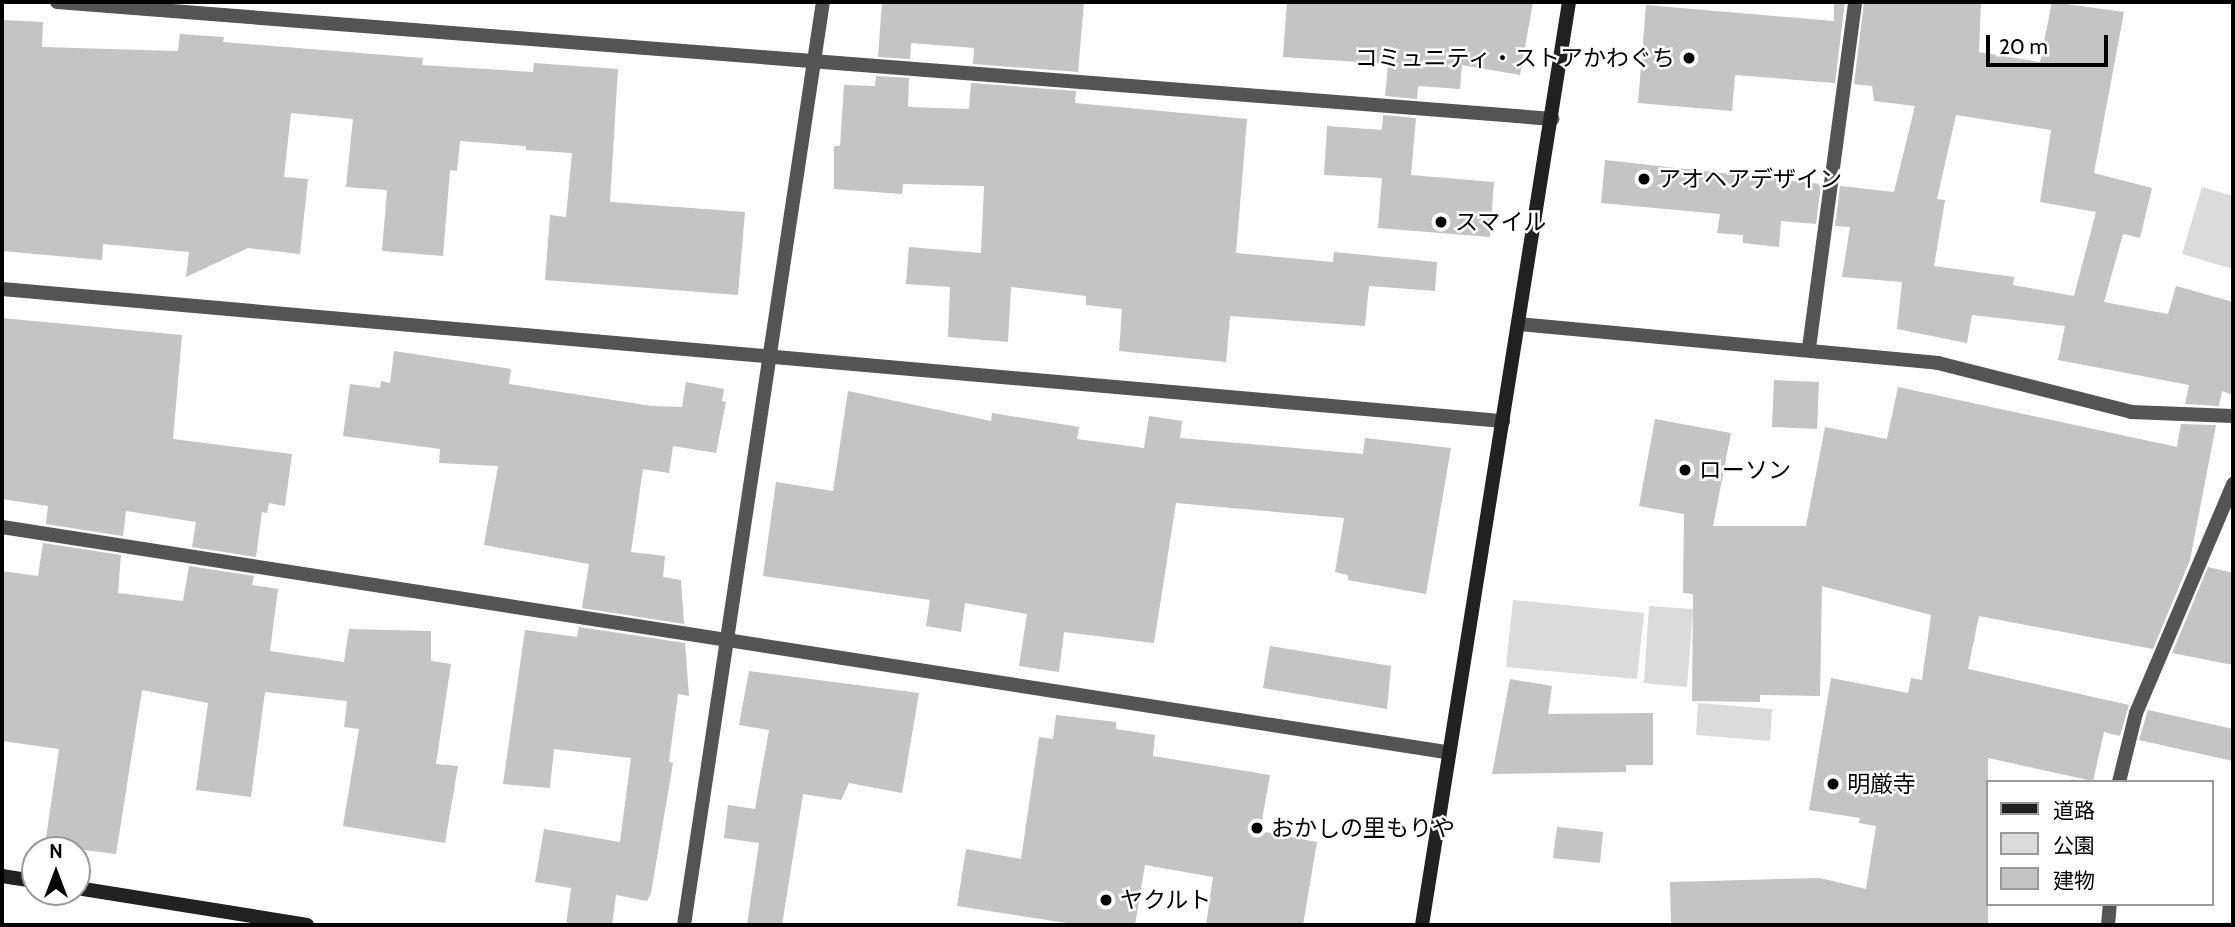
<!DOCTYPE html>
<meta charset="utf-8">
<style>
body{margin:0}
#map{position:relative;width:2235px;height:927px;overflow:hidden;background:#fff;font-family:Cabin,"Noto Sans JP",sans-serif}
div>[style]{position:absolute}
.green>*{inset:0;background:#dbdbdb}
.building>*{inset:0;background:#c4c4c4}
.street>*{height:14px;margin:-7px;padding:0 7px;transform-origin:7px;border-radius:7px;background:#545454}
.secondary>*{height:14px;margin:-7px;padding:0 7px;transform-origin:7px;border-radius:7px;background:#212121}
.dots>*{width:19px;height:19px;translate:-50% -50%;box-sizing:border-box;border:4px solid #fff;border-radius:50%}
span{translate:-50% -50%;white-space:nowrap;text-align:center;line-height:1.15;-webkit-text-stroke:5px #fff;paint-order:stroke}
.poi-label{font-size:23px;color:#000}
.right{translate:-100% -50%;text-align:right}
.left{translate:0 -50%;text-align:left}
.frame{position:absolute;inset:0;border:4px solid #000;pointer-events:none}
.legend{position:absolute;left:1986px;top:780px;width:228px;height:126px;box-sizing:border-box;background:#fff;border:2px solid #999;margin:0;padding:9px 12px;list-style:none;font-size:21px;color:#000}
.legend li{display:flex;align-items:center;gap:14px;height:35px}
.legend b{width:35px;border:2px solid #999}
.north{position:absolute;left:21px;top:836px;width:70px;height:70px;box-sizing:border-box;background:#fff;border:2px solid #999;border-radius:50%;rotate:0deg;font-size:19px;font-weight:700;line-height:28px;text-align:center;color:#000}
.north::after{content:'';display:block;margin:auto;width:24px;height:32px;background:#000;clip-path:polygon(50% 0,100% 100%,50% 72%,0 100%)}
.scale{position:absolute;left:1986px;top:35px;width:122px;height:32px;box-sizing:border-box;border:4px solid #000;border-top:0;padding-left:9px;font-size:21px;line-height:24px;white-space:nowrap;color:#000;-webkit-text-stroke:5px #fff;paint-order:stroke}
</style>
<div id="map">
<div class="green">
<i style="clip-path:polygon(2202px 187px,2233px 196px,2233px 269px,2182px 254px)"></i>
<i style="clip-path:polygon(1513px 600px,1644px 613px,1637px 679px,1506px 667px)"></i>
<i style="clip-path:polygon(1649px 606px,1693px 609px,1687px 687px,1644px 683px)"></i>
<i style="clip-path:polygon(1698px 703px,1772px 709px,1770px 741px,1696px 735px)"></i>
</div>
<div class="building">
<i style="clip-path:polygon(882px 2px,1084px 2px,1078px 72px,973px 64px,974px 48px,911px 43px,910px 59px,878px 57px)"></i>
<i style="clip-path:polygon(1287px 2px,1533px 2px,1520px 75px,1462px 65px,1460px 89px,1418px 86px,1417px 99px,1385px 96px,1388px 64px,1283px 57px)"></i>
<i style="clip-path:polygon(1834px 2px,1845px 2px,1835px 83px,1735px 75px,1732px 111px,1638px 103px,1646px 5px,1834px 21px)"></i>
<i style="clip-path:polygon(evenodd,1864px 2px,1981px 2px,1979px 52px,2040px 62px,2052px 2px,2124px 12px,2094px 173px,2152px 188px,2140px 238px,2123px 234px,2104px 302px,2168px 314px,2176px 286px,2233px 302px,2233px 395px,2222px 391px,2219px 406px,2185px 404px,2189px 385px,2058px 360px,2065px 326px,1972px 315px,1967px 343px,1897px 329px,1902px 282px,1842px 277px,1850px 227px,1835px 226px,1840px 186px,1894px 192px,1915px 106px,1874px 101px,1872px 86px,1854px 84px,1864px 2px,1956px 115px,2051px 130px,2040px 202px,2096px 212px,2074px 296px,2013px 285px,2014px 277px,1934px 266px,1945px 200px,1937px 199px,1956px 115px)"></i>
<i style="clip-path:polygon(2px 20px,43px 22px,42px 47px,178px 51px,180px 34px,224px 37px,223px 42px,423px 58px,422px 65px,533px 72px,534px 63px,618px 69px,610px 202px,745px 212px,738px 295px,545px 280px,550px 215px,566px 217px,572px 153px,526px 150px,526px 146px,460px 141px,457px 171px,450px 170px,443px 256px,382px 251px,387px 190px,346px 187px,353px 119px,291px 113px,284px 177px,308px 179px,300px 254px,248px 248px,186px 277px,189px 252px,103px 244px,102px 260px,2px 251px)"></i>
<i style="clip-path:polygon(876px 76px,909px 78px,908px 107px,969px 109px,971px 83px,1076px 91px,1075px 103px,1247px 119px,1236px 253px,1333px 262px,1334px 252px,1437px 262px,1435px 291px,1369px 286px,1365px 326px,1230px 316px,1226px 362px,1119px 351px,1122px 309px,1086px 305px,1086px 296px,1011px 287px,1008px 342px,948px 337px,950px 287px,906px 284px,909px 247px,981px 253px,984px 186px,903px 184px,902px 194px,834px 189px,834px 146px,840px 146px,844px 85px,875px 86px)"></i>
<i style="clip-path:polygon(1383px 115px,1416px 118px,1411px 175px,1494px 182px,1490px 237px,1378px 228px,1382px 178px,1324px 175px,1327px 126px,1382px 130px)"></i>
<i style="clip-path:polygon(1605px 160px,1821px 184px,1816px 224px,1781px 221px,1779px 247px,1743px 243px,1743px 235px,1717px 233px,1720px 214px,1601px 203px)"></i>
<i style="clip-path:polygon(2px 318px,182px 335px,173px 439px,292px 454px,285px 506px,269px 503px,267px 513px,262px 512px,256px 557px,192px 547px,196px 522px,126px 511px,123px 536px,46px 524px,48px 506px,2px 499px)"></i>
<i style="clip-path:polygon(394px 351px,511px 369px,509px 384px,652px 406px,682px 407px,686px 382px,724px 389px,722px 401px,726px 402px,716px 453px,673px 446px,669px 473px,643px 469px,631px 552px,665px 556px,663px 577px,681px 580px,684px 624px,582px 608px,589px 564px,484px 545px,498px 466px,439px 463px,440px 449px,343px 436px,350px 384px,380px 388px,381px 381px,390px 383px)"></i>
<i style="clip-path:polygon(1774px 380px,1819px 382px,1817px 429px,1772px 427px)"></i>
<i style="clip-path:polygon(1898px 387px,2177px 447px,2181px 424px,2216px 425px,2190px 560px,2153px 649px,1979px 616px,1968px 669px,2129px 705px,2120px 736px,2104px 732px,2093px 781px,1988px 758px,1988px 925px,1671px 925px,1670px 882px,1820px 878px,1866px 889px,1876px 826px,1859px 823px,1860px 818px,1809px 810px,1831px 678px,1908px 693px,1911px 678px,1922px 680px,1931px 615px,1822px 586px,1820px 696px,1760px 695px,1760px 702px,1692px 701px,1693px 594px,1683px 593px,1684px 514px,1639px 506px,1655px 419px,1731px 433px,1713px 526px,1806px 526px,1825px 427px,1887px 439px)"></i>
<i style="clip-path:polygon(848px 391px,991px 421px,992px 413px,1079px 427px,1077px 439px,1144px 448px,1149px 416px,1182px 421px,1180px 438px,1363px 454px,1365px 438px,1451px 448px,1426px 594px,1348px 580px,1348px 575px,1335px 572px,1344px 518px,1176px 503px,1154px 643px,1064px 632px,1059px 672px,1019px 666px,1027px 614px,965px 603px,961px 632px,926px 626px,930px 600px,763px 576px,776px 482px,833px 491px)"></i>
<i style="clip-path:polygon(43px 543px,121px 555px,118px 593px,183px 601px,189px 566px,254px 576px,252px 585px,278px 589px,270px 651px,344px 662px,349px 629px,431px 631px,431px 661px,451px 664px,436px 764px,458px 766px,445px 843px,343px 826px,359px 729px,344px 727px,347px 701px,265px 692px,251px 797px,196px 790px,208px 703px,142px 690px,116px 854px,45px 845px,59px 749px,2px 741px,2px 571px,38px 576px)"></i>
<i style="clip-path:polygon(2208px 567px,2233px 573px,2233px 665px,2172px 653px)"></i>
<i style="clip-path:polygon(579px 627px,685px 643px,689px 696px,678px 694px,669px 762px,673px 763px,651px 893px,647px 901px,616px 895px,612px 925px,566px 925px,571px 888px,535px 882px,544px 829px,620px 842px,631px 758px,554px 749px,550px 788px,503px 784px,525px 630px,577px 637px)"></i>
<i style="clip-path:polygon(1270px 646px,1391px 666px,1387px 709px,1263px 688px)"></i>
<i style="clip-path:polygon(749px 671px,919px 693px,902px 793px,849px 783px,841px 800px,803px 794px,782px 925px,747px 925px,759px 843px,724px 838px,728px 805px,755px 809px,769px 730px,739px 725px)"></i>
<i style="clip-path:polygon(1510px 679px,1552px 686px,1548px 714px,1653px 713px,1653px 765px,1626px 765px,1626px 772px,1492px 774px)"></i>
<i style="clip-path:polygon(2148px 710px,2233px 729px,2233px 761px,2139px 740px)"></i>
<i style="clip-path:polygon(1056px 715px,1116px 722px,1116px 729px,1155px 735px,1153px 756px,1270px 775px,1260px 831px,1317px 842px,1303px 925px,1206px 925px,1213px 877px,1145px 865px,1135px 925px,1079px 925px,957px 906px,966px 849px,1021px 859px,1039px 737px,1053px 739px)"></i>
<i style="clip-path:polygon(1557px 827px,1603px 832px,1600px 863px,1553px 858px)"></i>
</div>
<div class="street">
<i style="left:57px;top:2px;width:1500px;rotate:4.47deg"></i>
<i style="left:2px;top:289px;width:1507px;rotate:5.03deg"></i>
<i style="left:1519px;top:324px;width:421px;rotate:5.3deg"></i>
<i style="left:1938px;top:363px;width:199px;rotate:14.2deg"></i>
<i style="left:2131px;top:412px;width:102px;rotate:2.2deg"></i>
<i style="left:1809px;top:348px;width:349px;rotate:-82.4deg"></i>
<i style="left:2px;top:527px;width:1461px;rotate:8.86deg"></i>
<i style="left:2119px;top:782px;width:71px;rotate:-76.2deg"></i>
<i style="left:2136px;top:713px;width:249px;rotate:-67deg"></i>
<i style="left:684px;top:925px;width:933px;rotate:-81.44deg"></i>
<i style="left:2108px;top:925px;width:21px;rotate:-85deg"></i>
</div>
<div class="secondary">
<i style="left:2px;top:876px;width:33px;rotate:9deg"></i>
<i style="left:77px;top:888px;width:233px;rotate:9.1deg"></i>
<i style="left:1422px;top:925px;width:935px;rotate:-80.95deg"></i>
</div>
<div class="dots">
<i style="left:1689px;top:58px;background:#000"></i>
<i style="left:1644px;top:179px;background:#000"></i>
<i style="left:1441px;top:222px;background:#000"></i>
<i style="left:1685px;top:470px;background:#000"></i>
<i style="left:1833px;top:784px;background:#000"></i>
<i style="left:1257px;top:828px;background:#000"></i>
<i style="left:1106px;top:900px;background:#000"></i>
</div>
<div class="poi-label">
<span class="right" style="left:1675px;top:58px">コミュニティ・ストアかわぐち</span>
<span class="left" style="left:1658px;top:179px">アオヘアデザイン</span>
<span class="left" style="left:1455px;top:222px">スマイル</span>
<span class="left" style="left:1699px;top:470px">ローソン</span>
<span class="left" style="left:1847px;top:784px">明厳寺</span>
<span class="left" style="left:1271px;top:828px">おかしの里もりや</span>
<span class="left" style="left:1120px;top:900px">ヤクルト</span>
</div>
<div class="frame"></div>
<ul class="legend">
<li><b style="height:9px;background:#212121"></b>道路</li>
<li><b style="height:19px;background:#dbdbdb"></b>公園</li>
<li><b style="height:19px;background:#c4c4c4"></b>建物</li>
</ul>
<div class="north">N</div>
<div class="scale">20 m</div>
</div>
